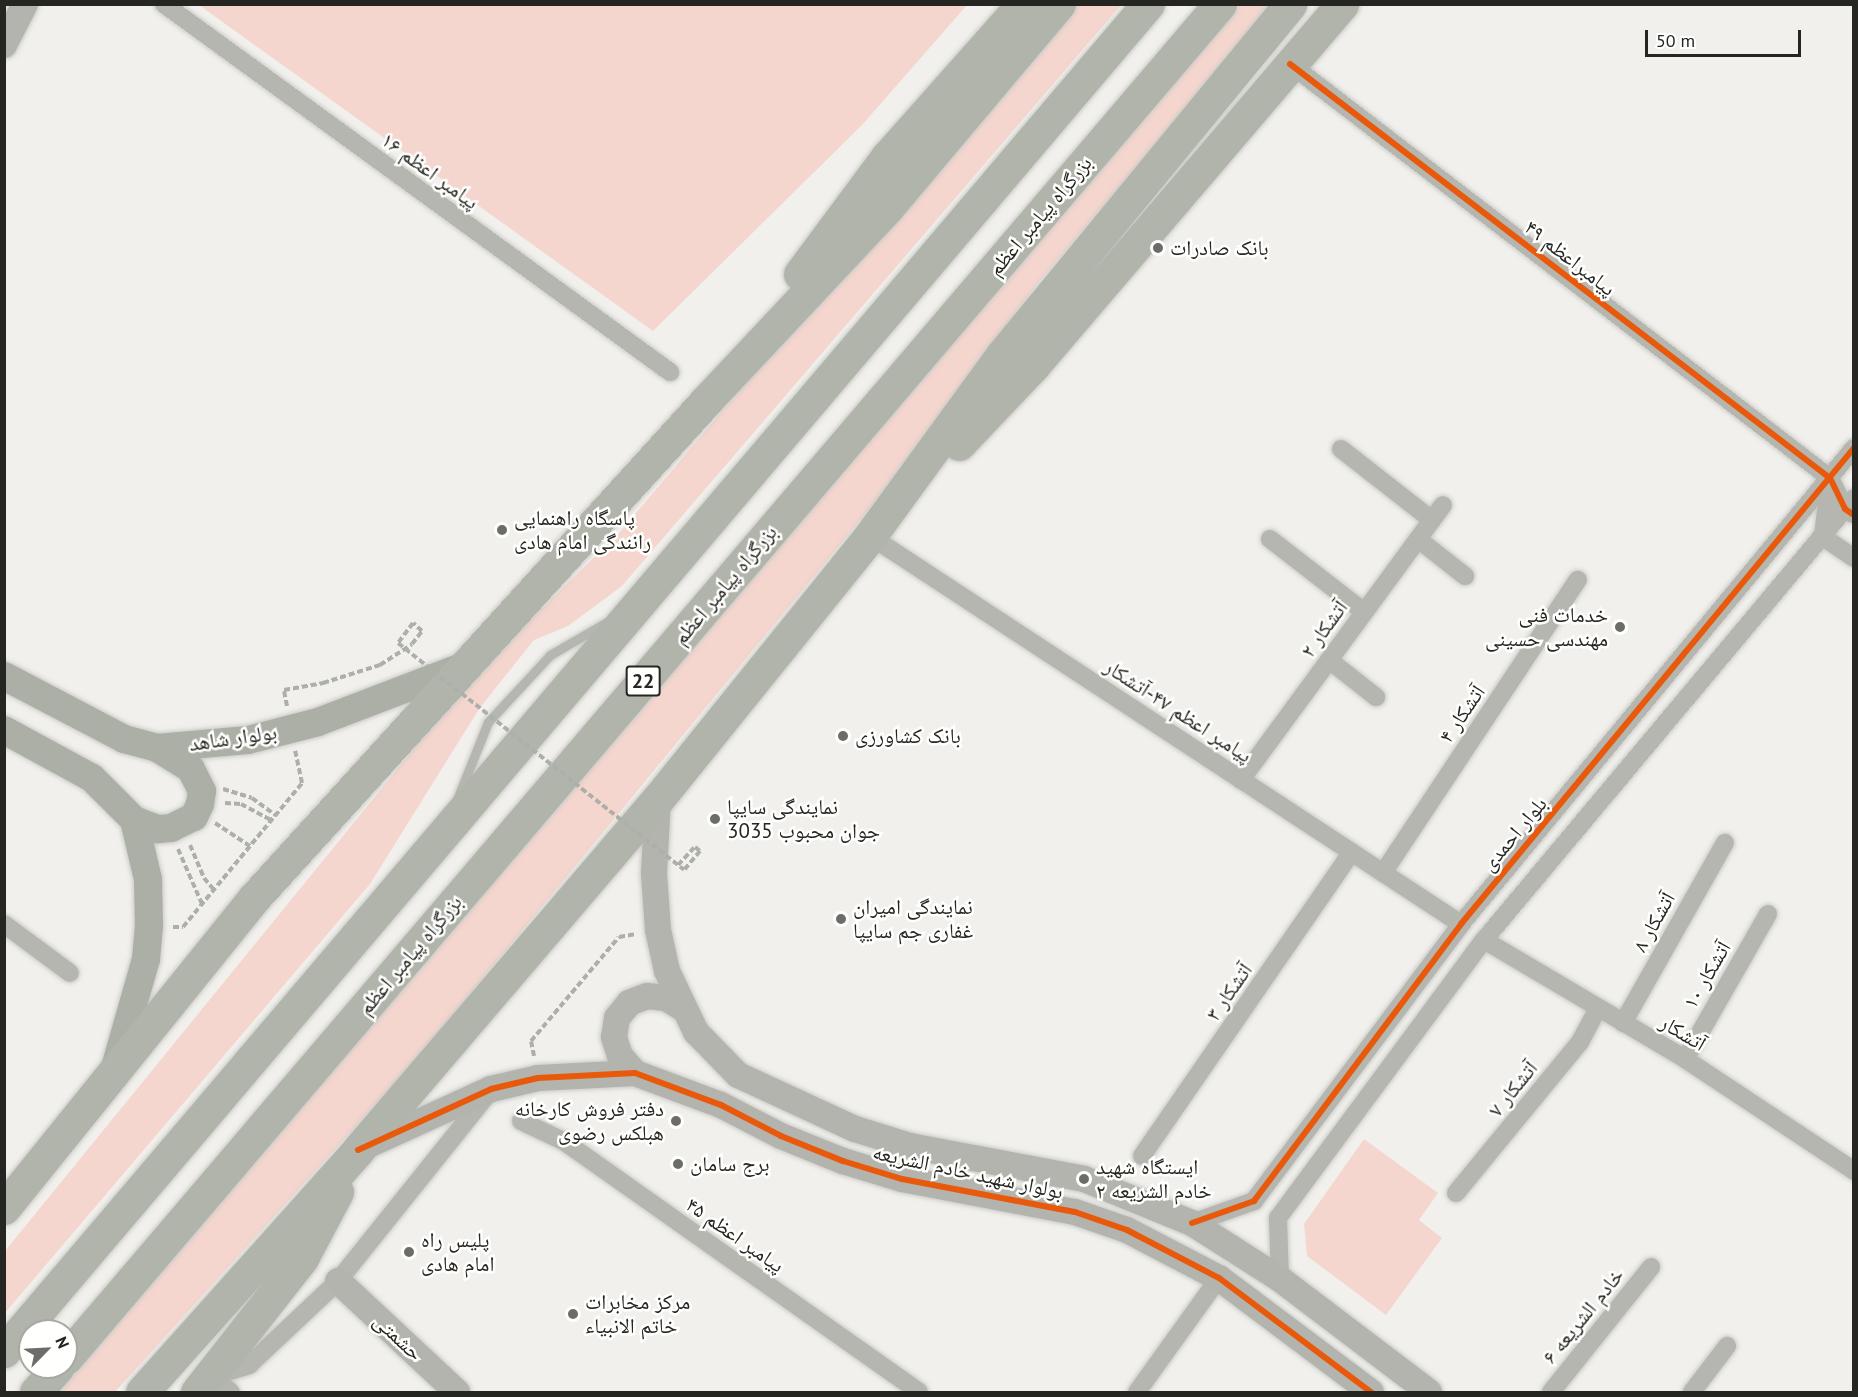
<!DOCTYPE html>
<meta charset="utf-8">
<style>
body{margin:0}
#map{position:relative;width:1858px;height:1397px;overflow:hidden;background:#f1f0ec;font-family:"PT Sans","Noto Naskh Arabic",sans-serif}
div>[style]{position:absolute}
.green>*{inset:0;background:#f5d6ce}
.path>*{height:4px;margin-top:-2px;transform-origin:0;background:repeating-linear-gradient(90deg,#adafa9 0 6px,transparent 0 9px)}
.roads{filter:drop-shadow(0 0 2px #cbcbc8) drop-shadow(0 0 2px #cbcbc8)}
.lane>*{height:9px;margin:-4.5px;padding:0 4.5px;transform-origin:4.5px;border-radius:4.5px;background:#b4b6af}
.street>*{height:18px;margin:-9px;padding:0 9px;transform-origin:9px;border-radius:9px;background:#b4b6af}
.secondary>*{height:26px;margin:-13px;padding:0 13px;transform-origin:13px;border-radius:13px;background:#b3b4ad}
.primary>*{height:28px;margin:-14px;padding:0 14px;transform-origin:14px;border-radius:14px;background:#abafa6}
.highway>*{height:33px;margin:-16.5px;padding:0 16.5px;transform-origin:16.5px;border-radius:16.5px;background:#b0b4ab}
.path-bridge>*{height:4px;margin-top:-2px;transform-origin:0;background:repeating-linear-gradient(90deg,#adafa9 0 6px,transparent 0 9px)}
.cycleway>*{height:6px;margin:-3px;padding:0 3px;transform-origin:3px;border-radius:3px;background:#e8590c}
.dots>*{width:16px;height:16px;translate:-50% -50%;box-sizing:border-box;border:3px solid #fffffd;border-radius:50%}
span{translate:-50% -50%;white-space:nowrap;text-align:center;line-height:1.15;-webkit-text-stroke:5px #fffffd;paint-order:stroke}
.shield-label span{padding:2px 4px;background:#fffffd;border:2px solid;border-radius:4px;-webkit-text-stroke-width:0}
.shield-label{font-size:20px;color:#252522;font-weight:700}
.street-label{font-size:21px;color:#252522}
.poi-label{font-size:21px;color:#252522}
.left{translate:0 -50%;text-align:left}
.right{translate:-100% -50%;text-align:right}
.frame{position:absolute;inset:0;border:6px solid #252522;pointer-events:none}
.north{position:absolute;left:18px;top:1319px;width:60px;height:60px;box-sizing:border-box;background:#fffffd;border:2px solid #a8a8a5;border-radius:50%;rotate:66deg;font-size:16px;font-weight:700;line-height:24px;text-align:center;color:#252522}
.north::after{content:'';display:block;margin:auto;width:21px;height:27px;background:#6c6c69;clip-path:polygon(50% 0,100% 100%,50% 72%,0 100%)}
.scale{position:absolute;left:1645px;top:30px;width:156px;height:27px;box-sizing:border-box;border:3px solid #252522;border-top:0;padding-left:8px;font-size:18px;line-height:21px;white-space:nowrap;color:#252522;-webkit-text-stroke:4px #fffffd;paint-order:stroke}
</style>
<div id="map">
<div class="green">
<i style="clip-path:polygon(199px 5px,967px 5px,862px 125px,653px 331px)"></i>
<i style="clip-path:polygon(1066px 5px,1121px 5px,622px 586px,568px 626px,534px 640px,479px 709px,370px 884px,5px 1313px,5px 1251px,475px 674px,620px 532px)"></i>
<i style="clip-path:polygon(1240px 5px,1273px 5px,1038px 283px,866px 513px,413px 1063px,115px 1392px,60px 1392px)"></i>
<i style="clip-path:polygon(1364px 1139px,1438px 1193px,1419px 1220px,1442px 1238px,1386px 1315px,1307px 1256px,1304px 1224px)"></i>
</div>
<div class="path">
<i style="left:287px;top:706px;width:16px;rotate:-101deg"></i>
<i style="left:284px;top:690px;width:40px;rotate:-10deg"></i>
<i style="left:323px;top:683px;width:60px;rotate:-17.5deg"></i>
<i style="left:380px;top:665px;width:38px;rotate:-33deg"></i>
<i style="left:412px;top:644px;width:16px;rotate:-52deg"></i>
<i style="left:422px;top:631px;width:12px;rotate:-138deg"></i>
<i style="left:413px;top:623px;width:25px;rotate:127deg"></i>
<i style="left:223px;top:789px;width:30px;rotate:17deg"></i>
<i style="left:252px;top:798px;width:29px;rotate:36deg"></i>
<i style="left:225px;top:803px;width:16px;rotate:4deg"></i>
<i style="left:241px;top:804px;width:34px;rotate:28deg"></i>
<i style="left:215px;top:823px;width:42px;rotate:33.3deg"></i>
<i style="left:190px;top:845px;width:36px;rotate:67deg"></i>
<i style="left:204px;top:878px;width:16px;rotate:50deg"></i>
<i style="left:178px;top:849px;width:60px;rotate:66.4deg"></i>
<i style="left:678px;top:865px;width:25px;rotate:-47deg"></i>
<i style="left:695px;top:847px;width:6px;rotate:39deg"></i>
<i style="left:700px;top:851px;width:25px;rotate:130deg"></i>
<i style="left:173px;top:927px;width:10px"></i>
<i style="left:183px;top:927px;width:187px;rotate:-50.4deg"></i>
<i style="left:302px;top:783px;width:33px;rotate:-102deg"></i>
<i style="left:534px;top:1056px;width:15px;rotate:-101deg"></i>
<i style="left:531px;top:1041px;width:136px;rotate:-49.8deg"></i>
<i style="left:619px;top:937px;width:17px;rotate:-10deg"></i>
</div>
<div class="roads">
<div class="lane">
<i style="left:458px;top:797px;width:81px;rotate:-68.2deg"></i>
<i style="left:488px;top:722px;width:91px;rotate:-47.2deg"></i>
<i style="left:550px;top:655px;width:64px;rotate:-30.2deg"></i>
</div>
<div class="street">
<i style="left:164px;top:4px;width:626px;rotate:36.03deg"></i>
<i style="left:1290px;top:64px;width:680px;rotate:37.48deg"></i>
<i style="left:1830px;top:478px;width:34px;rotate:64deg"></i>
<i style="left:1845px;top:509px;width:9px;rotate:32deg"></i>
<i style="left:1341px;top:449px;width:115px;rotate:38deg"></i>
<i style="left:870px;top:536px;width:707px;rotate:33.29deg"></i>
<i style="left:1823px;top:536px;width:58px;rotate:-83.1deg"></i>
<i style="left:1823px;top:537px;width:37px;rotate:34deg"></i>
<i style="left:1270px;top:539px;width:119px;rotate:37.8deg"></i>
<i style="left:1418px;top:539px;width:60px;rotate:38.2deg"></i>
<i style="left:1329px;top:660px;width:60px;rotate:38.2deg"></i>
<i style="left:1241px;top:780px;width:341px;rotate:-53.7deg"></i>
<i style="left:1383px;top:873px;width:352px;rotate:-56.4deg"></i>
<i style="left:4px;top:924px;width:82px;rotate:36.6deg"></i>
<i style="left:1484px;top:940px;width:234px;rotate:30.6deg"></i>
<i style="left:1685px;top:1059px;width:203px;rotate:33.5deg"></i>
<i style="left:1623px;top:1023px;width:207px;rotate:-60.5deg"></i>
<i style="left:1685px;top:1059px;width:167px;rotate:-60.2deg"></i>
<i style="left:521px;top:1121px;width:49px;rotate:25.5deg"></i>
<i style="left:565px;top:1142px;width:433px;rotate:35.2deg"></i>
<i style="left:1142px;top:1156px;width:369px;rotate:-55.4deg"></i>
<i style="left:1456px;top:1193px;width:195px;rotate:-50.6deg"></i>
<i style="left:1580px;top:1042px;width:38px;rotate:-62deg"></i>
<i style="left:1192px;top:1223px;width:66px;rotate:-19.5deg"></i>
<i style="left:1254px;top:1201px;width:346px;rotate:-53.2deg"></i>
<i style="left:1461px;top:924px;width:617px;rotate:-50.46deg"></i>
<i style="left:1280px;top:1279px;width:61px;rotate:-91.9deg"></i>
<i style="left:1278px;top:1218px;width:346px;rotate:-53.5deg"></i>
<i style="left:1484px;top:940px;width:576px;rotate:-50.07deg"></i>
<i style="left:214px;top:1376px;width:37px;rotate:-17deg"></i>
<i style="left:249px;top:1365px;width:122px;rotate:-43.3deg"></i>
<i style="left:338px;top:1281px;width:243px;rotate:-51.3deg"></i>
<i style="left:213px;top:1377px;width:23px;rotate:40deg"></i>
<i style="left:1137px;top:1392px;width:140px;rotate:-54.3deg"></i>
<i style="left:1551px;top:1392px;width:160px;rotate:-51.3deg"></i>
<i style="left:1692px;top:1392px;width:58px;rotate:-52.7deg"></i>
</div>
<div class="secondary">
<i style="left:4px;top:45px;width:46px;rotate:-62.9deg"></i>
<i style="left:658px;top:799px;width:75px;rotate:93.1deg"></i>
<i style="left:654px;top:874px;width:56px;rotate:85.9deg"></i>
<i style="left:658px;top:930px;width:42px;rotate:77.6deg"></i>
<i style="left:667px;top:971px;width:68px;rotate:64.6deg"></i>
<i style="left:696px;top:1032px;width:60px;rotate:45.7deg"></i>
<i style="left:738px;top:1075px;width:129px;rotate:24.8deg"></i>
<i style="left:855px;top:1129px;width:58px;rotate:17.2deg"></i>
<i style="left:910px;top:1146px;width:177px;rotate:10.7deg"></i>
<i style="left:1084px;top:1179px;width:117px;rotate:22.2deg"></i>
<i style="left:1192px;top:1223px;width:104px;rotate:32.5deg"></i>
<i style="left:1280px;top:1279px;width:187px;rotate:37.2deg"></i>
<i style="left:635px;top:1073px;width:23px;rotate:-131deg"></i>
<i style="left:620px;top:1056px;width:20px;rotate:-108deg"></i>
<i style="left:614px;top:1037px;width:19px;rotate:-81deg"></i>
<i style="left:617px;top:1018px;width:19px;rotate:-51deg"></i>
<i style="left:629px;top:1003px;width:19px;rotate:-21deg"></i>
<i style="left:647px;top:996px;width:19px;rotate:6deg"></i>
<i style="left:666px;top:998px;width:19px;rotate:32deg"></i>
<i style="left:364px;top:1147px;width:140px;rotate:-24.5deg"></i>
<i style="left:491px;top:1089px;width:48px;rotate:-13.2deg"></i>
<i style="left:538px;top:1078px;width:97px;rotate:-3deg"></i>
<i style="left:635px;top:1073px;width:92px;rotate:20.4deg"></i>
<i style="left:721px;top:1105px;width:68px;rotate:27.3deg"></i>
<i style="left:781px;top:1136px;width:67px;rotate:22deg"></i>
<i style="left:843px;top:1161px;width:62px;rotate:17deg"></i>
<i style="left:902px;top:1179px;width:176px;rotate:10.8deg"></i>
<i style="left:1075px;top:1212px;width:55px;rotate:19.1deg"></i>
<i style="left:1127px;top:1230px;width:104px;rotate:27.6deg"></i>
<i style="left:1219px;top:1278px;width:190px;rotate:36.9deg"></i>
<i style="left:338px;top:1281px;width:163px;rotate:43deg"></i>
</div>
<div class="primary">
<i style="left:4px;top:676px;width:136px;rotate:27.7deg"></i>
<i style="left:124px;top:739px;width:34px;rotate:15deg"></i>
<i style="left:157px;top:748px;width:91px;rotate:-5deg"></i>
<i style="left:248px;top:740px;width:72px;rotate:-14.4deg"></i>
<i style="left:318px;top:722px;width:160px;rotate:-20.9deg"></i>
<i style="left:4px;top:730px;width:100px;rotate:28.6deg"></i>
<i style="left:92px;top:778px;width:59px;rotate:45deg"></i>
<i style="left:134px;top:820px;width:61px;rotate:76.7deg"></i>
<i style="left:148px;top:879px;width:46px;rotate:88.8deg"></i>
<i style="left:149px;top:925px;width:34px;rotate:95deg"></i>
<i style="left:146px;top:959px;width:113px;rotate:105.9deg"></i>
<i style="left:134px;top:820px;width:26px;rotate:21deg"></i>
<i style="left:158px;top:829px;width:13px;rotate:-4deg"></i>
<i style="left:171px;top:828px;width:25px;rotate:-26deg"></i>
<i style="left:194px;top:817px;width:14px;rotate:-65deg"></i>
<i style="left:200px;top:804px;width:13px;rotate:-81deg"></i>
<i style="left:202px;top:791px;width:25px;rotate:-117deg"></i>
<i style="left:191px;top:769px;width:40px;rotate:-148deg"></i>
</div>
<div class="highway">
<i style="left:800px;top:274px;width:146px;rotate:-53.4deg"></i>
<i style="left:887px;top:157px;width:205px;rotate:-48.4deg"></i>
<i style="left:959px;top:444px;width:108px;rotate:-46.5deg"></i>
<i style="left:1033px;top:366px;width:476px;rotate:-49.5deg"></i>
<i style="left:4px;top:1208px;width:400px;rotate:-51.1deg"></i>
<i style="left:255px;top:897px;width:670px;rotate:-47.72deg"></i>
<i style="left:706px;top:401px;width:265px;rotate:-46.8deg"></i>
<i style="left:887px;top:208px;width:267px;rotate:-49.9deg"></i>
<i style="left:4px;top:1351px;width:1767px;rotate:-49.66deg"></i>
<i style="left:66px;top:1358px;width:1779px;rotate:-49.56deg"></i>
<i style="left:36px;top:1392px;width:33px;rotate:-49deg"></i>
<i style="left:142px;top:1392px;width:324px;rotate:-48.2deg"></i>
<i style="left:358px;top:1150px;width:462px;rotate:-49.5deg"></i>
<i style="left:658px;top:799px;width:338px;rotate:-51.1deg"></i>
<i style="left:870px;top:536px;width:224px;rotate:-53.9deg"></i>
<i style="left:1002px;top:355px;width:454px;rotate:-50.6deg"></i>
<i style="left:197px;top:1392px;width:170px;rotate:-51.9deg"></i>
<i style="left:302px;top:1258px;width:75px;rotate:-62.1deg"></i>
</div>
</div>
<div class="path-bridge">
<i style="left:398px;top:643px;width:365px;rotate:38.4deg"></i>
</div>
<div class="cycleway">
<i style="left:1290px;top:64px;width:680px;rotate:37.48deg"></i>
<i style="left:1830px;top:478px;width:34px;rotate:64deg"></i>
<i style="left:1845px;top:509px;width:11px;rotate:34deg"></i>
<i style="left:358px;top:1150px;width:146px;rotate:-24.6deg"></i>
<i style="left:491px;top:1089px;width:48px;rotate:-13.2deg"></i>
<i style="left:538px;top:1078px;width:97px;rotate:-3deg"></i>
<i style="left:635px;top:1073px;width:92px;rotate:20.4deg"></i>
<i style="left:721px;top:1105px;width:68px;rotate:27.3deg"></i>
<i style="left:781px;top:1136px;width:67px;rotate:22deg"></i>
<i style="left:843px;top:1161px;width:62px;rotate:17deg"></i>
<i style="left:902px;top:1179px;width:176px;rotate:10.8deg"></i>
<i style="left:1075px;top:1212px;width:55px;rotate:19.1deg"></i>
<i style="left:1127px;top:1230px;width:104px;rotate:27.6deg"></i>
<i style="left:1219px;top:1278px;width:190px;rotate:36.9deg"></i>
<i style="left:1192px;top:1223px;width:66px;rotate:-19.5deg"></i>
<i style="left:1254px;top:1201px;width:346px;rotate:-53.2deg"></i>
<i style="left:1461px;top:924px;width:617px;rotate:-50.46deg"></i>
</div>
<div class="dots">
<i style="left:1158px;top:248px;background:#6c6c69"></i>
<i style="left:502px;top:530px;background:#6c6c69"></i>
<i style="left:1620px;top:627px;background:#6c6c69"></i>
<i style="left:843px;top:736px;background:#6c6c69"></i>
<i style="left:715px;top:819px;background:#6c6c69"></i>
<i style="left:841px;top:919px;background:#6c6c69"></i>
<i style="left:676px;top:1121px;background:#6c6c69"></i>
<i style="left:678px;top:1164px;background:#6c6c69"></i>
<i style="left:1084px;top:1179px;background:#6c6c69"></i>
<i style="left:409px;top:1252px;background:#6c6c69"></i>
<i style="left:573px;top:1314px;background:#6c6c69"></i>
</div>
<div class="shield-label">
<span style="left:643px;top:681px">22</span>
</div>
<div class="street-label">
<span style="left:430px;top:171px;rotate:36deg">پیامبر اعظم ۱۶</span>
<span style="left:1040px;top:216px;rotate:-50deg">بزرگراه پیامبر اعظم</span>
<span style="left:1570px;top:258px;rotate:38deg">پیامبراعظم ۴۹</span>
<span style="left:725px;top:585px;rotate:-50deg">بزرگراه پیامبر اعظم</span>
<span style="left:1324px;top:629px;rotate:-54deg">آتشکار ۲</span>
<span style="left:1178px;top:711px;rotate:33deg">پیامبر اعظم ۴۷-آتشکار</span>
<span style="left:1462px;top:714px;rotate:-56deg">آتشکار ۴</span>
<span style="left:233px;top:738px;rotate:-8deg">بولوار شاهد</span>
<span style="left:1514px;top:834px;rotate:-50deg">بلوار احمدی</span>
<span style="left:1654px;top:922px;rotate:-61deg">آتشکار ۸</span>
<span style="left:410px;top:955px;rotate:-50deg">بزرگراه پیامبر اعظم</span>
<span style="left:1707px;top:975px;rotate:-60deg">آتشکار ۱۰</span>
<span style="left:1229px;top:992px;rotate:-55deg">آتشکار ۳</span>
<span style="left:1683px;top:1033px;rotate:31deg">آتشکار</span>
<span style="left:1513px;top:1089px;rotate:-51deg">آتشکار ۷</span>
<span style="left:968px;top:1172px;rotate:12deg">بولوار شهید خادم الشریعه</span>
<span style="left:735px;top:1235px;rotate:35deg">پیامبر اعظم ۴۵</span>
<span style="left:1583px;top:1316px;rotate:-51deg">خادم الشریعه ۶</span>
<span style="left:398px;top:1337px;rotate:43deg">حشمتی</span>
</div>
<div class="poi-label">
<span class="left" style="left:1170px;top:248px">بانک صادرات</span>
<span class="left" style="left:514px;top:530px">پاسگاه راهنمایی<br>رانندگی امام هادی</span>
<span class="right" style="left:1608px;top:627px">خدمات فنی<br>مهندسی حسینی</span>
<span class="left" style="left:855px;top:736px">بانک کشاورزی</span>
<span class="left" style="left:727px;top:819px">نمایندگی سایپا<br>جوان محبوب 3035</span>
<span class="left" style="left:853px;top:919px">نمایندگی امیران<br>غفاری جم سایپا</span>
<span class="right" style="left:664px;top:1121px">دفتر فروش کارخانه<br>هبلکس رضوی</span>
<span class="left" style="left:690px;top:1164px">برج سامان</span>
<span class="left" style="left:1096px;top:1179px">ایستگاه شهید<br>خادم الشریعه ۲</span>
<span class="left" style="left:421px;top:1252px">پلیس راه<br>امام هادی</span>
<span class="left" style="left:585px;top:1314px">مرکز مخابرات<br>خاتم الانبیاء</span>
</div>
<div class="frame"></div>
<div class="north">N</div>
<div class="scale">50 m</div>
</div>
